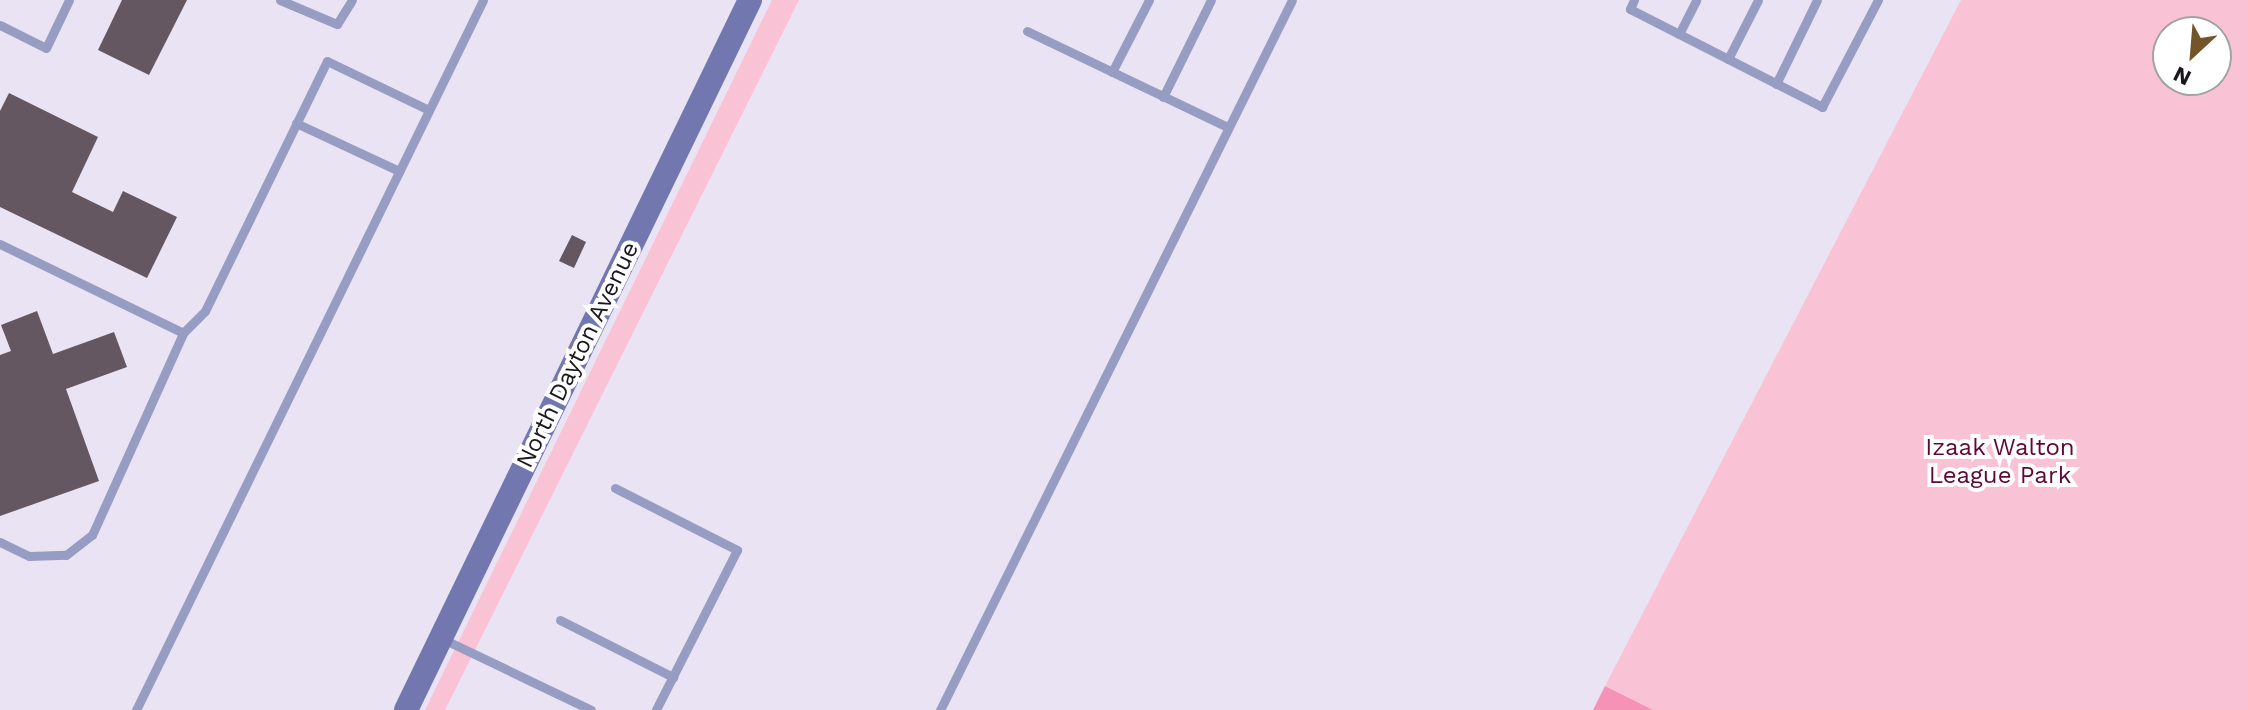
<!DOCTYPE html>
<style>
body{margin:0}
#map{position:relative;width:2248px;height:710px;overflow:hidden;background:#eae3f4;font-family:"Work Sans",sans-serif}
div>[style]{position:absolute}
.green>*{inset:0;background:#fac3d5}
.forest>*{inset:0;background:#f592b6}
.building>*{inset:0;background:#645762}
.lane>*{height:9px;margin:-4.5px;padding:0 4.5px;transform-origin:4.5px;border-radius:4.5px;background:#979cc3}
.secondary>*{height:24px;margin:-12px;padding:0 12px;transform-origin:12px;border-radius:12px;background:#7277af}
span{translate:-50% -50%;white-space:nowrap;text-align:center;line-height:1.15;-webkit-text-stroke:8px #fff;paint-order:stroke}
.street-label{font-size:24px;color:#1a171d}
.park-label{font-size:24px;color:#610735}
.north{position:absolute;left:2152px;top:16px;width:80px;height:80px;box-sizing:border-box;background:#fff;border:2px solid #a3a2a5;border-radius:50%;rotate:206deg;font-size:22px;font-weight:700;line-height:32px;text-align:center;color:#1a171d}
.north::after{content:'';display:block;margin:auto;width:28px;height:36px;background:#735529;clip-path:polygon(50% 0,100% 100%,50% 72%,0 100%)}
</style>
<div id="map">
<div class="green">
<i style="clip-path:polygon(772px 0,799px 0,445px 710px,425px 710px)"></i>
<i style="clip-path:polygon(evenodd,1961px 0,2248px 0,2248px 710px,1653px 710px,1605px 686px,1961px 0,2168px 32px,2216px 32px,2216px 80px,2168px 80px,2168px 32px)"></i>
</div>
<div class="forest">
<i style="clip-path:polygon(1605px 686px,1653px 710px,1593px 710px)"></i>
</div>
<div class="building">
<i style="clip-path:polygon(122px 0,187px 0,149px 75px,98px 50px)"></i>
<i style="clip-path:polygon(9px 93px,98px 137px,72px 192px,113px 212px,123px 191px,177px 217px,147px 278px,0 207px,0 111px)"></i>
<i style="clip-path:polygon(572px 235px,586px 242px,574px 268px,559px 261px)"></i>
<i style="clip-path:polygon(37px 311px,53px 354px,114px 332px,127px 367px,66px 389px,99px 481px,0 516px,0 355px,11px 351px,1px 325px)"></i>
</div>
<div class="lane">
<i style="left:280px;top:0;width:62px;rotate:22.8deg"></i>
<i style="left:337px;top:24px;width:28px;rotate:-58deg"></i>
<i style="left:1634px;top:0;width:10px;rotate:114deg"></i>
<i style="left:1630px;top:9px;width:216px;rotate:27deg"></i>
<i style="left:1822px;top:107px;width:121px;rotate:-62.4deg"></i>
<i style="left:0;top:25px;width:51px;rotate:26.6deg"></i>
<i style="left:46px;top:48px;width:53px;rotate:-64.4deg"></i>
<i style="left:1027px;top:31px;width:222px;rotate:25.6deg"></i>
<i style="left:1679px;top:34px;width:38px;rotate:-63deg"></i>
<i style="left:1728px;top:59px;width:66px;rotate:-63deg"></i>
<i style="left:1112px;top:72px;width:81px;rotate:-62.8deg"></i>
<i style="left:1776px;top:84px;width:93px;rotate:-64deg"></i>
<i style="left:1163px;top:97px;width:108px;rotate:-63.7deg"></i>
<i style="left:296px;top:123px;width:114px;rotate:25deg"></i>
<i style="left:0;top:244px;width:203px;rotate:25.9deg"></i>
<i style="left:615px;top:488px;width:137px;rotate:26.9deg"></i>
<i style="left:737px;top:550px;width:179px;rotate:116.9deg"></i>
<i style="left:0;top:542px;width:32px;rotate:26deg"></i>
<i style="left:29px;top:556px;width:37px;rotate:-2deg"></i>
<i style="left:66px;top:555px;width:33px;rotate:-38deg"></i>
<i style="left:92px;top:535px;width:222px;rotate:-65.7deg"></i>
<i style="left:183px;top:333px;width:31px;rotate:-45deg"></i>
<i style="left:205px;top:311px;width:278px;rotate:-64deg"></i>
<i style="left:327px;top:61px;width:113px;rotate:25.7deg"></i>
<i style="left:560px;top:620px;width:127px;rotate:26.8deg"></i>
<i style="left:443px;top:639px;width:164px;rotate:25.6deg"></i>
<i style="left:136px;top:710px;width:790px;rotate:-63.95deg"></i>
<i style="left:940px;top:710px;width:792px;rotate:-63.63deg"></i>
</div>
<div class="secondary">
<i style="left:406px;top:710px;width:789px;rotate:-64.15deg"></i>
</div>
<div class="street-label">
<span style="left:578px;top:355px;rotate:-64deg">North Dayton Avenue</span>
</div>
<div class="park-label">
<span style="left:2000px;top:462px">Izaak Walton<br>League Park</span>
</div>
<div class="north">N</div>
</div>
